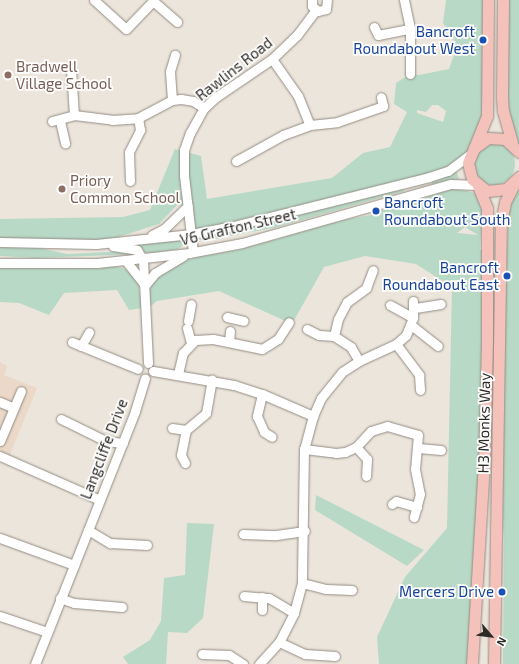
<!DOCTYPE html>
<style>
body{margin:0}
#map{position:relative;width:519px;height:664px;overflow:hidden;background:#ece5db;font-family:"Exo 2",sans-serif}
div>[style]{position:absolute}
.commercial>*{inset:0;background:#ebd8c8}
.green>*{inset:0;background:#b8d9c6}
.round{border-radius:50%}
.roads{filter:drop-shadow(0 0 1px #938c83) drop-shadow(0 0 1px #938c83)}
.minor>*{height:9px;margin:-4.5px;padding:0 4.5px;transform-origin:4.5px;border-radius:4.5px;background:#fff}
.major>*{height:11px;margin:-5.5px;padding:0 5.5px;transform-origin:5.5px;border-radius:5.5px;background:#f5c1bb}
.dots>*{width:11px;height:11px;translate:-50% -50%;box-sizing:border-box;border:2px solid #fff;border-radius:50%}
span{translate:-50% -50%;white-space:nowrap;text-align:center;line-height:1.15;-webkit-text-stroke:3.5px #fff;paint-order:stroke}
.transit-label{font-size:15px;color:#164399}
.right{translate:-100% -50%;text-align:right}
.left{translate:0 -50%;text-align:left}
.education-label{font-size:15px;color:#785e54}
.street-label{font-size:15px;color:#2e2b27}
.north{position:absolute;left:471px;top:616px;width:40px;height:40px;-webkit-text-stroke:3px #fff;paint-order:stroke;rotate:118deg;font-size:11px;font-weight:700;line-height:16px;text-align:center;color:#2e2b27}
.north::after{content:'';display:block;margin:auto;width:14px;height:18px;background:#2e2b27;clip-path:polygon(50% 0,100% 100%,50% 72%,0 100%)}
</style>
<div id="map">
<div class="commercial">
<i style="clip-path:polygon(0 362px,7px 366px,4px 375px,37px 388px,9px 457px,0 451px)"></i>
</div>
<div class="green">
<i style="clip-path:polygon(evenodd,446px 0,490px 0,492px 99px,469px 155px,448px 171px,191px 234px,188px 206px,177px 205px,159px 224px,96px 244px,0 242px,0 219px,123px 217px,150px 210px,175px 149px,201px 156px,207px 199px,332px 178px,363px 153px,390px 147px,407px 112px,394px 104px,396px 83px,410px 74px,419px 75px,449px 69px,454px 55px,454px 41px,443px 23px,446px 0,432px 105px,438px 105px,446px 111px,443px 122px,417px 113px,417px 110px,426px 112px,432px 105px,446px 0,184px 168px,187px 205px,180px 191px,184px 168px)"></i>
<i style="clip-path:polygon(503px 0,519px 0,519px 149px,503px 111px)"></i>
<i class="round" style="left:473px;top:143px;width:42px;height:42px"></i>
<i style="clip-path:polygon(456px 170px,459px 179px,432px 184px,431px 179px)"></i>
<i style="clip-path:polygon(403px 187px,404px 191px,277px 227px,205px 241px,197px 238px)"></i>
<i style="clip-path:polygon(evenodd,454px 188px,475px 193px,482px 209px,480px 250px,482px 250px,487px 299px,472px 664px,379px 664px,377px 637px,405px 577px,447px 528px,452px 287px,416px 264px,365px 256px,324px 267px,292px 324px,219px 291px,157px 301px,151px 306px,150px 289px,155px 278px,176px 263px,197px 257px,238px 250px,343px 220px,371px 215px,408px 200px,409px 203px,454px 188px,465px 227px,478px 235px,457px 233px,465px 227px)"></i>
<i style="clip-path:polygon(519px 188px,519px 664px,503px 664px,504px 541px,499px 416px,500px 273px,507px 249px,508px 222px,505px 220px,509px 205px)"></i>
<i style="clip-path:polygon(184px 238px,186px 242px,179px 249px,147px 254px,136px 244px)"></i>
<i style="clip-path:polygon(0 246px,40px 248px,67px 254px,129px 251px,138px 254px,37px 258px,0 256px)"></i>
<i style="clip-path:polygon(0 263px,120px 267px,130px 271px,138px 281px,142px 308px,129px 310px,117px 290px,64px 293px,49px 315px,19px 303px,0 302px)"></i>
<i style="clip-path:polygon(316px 495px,424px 550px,407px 566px,315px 510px)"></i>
<i style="clip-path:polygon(187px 523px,214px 524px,203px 618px,187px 633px,168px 632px,166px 664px,128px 664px,123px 657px,150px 640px,161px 621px,164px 578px,185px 575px)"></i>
</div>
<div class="roads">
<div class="minor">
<i style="left:94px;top:0;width:43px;rotate:42.2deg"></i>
<i style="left:126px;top:29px;width:39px;rotate:-46deg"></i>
<i style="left:153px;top:1px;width:32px;rotate:41deg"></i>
<i style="left:312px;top:0;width:6px;rotate:90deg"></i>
<i style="left:312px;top:6px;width:8px;rotate:40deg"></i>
<i style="left:318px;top:11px;width:8px;rotate:-14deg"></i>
<i style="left:326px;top:9px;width:9px;rotate:-84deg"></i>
<i style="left:404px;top:0;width:30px;rotate:78deg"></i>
<i style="left:410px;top:29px;width:45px;rotate:90deg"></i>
<i style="left:374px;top:27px;width:9px;rotate:63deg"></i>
<i style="left:378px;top:35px;width:33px;rotate:-11deg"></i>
<i style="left:272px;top:59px;width:45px;rotate:54.9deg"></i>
<i style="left:298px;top:96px;width:31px;rotate:68deg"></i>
<i style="left:71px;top:69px;width:46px;rotate:86.3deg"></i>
<i style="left:172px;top:100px;width:29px;rotate:-94deg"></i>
<i style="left:170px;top:71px;width:17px;rotate:-73deg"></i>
<i style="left:52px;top:121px;width:23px;rotate:-15deg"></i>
<i style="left:74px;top:115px;width:38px;rotate:7deg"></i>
<i style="left:112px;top:120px;width:26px;rotate:-4deg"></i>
<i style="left:138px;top:118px;width:38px;rotate:-28deg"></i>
<i style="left:172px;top:100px;width:9px;rotate:-6deg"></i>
<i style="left:181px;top:99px;width:12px;rotate:9deg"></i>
<i style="left:193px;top:101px;width:13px;rotate:32deg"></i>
<i style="left:60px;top:121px;width:23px;rotate:77deg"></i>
<i style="left:236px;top:161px;width:54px;rotate:-29deg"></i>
<i style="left:283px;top:135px;width:29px;rotate:-20deg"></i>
<i style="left:310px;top:125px;width:27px;rotate:-6deg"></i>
<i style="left:337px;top:122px;width:49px;rotate:-19.2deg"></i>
<i style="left:383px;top:106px;width:9px;rotate:-103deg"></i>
<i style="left:130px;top:181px;width:29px;rotate:-92deg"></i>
<i style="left:129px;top:152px;width:25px;rotate:-63deg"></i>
<i style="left:140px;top:130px;width:12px;rotate:-99deg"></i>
<i style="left:152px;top:235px;width:13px;rotate:-27deg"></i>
<i style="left:164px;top:229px;width:33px;rotate:-44deg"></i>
<i style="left:0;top:242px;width:96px;rotate:1.2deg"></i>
<i style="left:96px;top:244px;width:96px;rotate:-6deg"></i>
<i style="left:191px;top:234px;width:43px;rotate:-10.8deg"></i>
<i style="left:233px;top:226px;width:202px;rotate:-14deg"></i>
<i style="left:429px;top:177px;width:20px;rotate:-18deg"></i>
<i style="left:448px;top:171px;width:26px;rotate:-37deg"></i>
<i style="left:113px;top:246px;width:24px;rotate:9deg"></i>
<i style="left:137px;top:250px;width:12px;rotate:59deg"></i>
<i style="left:143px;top:260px;width:103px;rotate:87.2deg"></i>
<i style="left:193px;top:252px;width:78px;rotate:-96.7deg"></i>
<i style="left:184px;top:175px;width:25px;rotate:-90deg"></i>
<i style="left:184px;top:150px;width:18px;rotate:-71deg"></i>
<i style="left:190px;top:133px;width:29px;rotate:-61deg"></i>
<i style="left:204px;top:108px;width:16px;rotate:-43deg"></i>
<i style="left:216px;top:97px;width:68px;rotate:-34.2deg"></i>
<i style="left:272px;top:59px;width:35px;rotate:-44deg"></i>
<i style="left:297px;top:35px;width:31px;rotate:-53deg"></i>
<i style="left:126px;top:261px;width:29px;rotate:52deg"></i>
<i style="left:0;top:263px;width:97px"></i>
<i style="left:97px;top:263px;width:93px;rotate:-6.2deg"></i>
<i style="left:189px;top:253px;width:54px;rotate:-10.7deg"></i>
<i style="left:242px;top:243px;width:217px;rotate:-15.8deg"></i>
<i style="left:451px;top:184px;width:26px;rotate:2deg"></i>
<i style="left:145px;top:285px;width:16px;rotate:-50deg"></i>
<i style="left:155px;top:273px;width:33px;rotate:-31deg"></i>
<i style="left:390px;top:305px;width:26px;rotate:29deg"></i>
<i style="left:415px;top:308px;width:26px;rotate:-9deg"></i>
<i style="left:227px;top:317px;width:17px;rotate:13deg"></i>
<i style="left:188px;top:321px;width:17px;rotate:-80deg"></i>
<i style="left:411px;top:325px;width:34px;rotate:38deg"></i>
<i style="left:187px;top:328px;width:16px;rotate:75deg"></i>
<i style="left:307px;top:329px;width:13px;rotate:27deg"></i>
<i style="left:319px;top:335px;width:15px;rotate:4deg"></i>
<i style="left:72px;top:342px;width:71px;rotate:22.2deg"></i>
<i style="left:229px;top:342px;width:11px;rotate:-85deg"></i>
<i style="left:396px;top:344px;width:39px;rotate:53deg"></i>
<i style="left:419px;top:375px;width:15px;rotate:86deg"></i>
<i style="left:81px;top:346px;width:16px;rotate:-60deg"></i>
<i style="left:359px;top:361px;width:16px;rotate:-120deg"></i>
<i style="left:351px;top:347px;width:20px;rotate:-147deg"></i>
<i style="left:334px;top:336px;width:17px;rotate:-77deg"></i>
<i style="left:338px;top:319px;width:19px;rotate:-62deg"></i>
<i style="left:347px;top:302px;width:24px;rotate:-36deg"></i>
<i style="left:366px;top:288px;width:19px;rotate:-69deg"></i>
<i style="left:153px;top:371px;width:82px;rotate:9.8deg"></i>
<i style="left:234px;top:385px;width:29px;rotate:18deg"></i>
<i style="left:262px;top:394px;width:56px;rotate:23.3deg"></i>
<i style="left:313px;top:416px;width:34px;rotate:105deg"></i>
<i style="left:304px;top:449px;width:134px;rotate:90.9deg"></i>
<i style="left:302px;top:583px;width:31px;rotate:105deg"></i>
<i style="left:294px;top:613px;width:33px;rotate:117deg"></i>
<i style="left:279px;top:642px;width:30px;rotate:132deg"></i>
<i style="left:178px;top:374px;width:22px;rotate:-77deg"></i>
<i style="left:183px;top:353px;width:18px;rotate:-47deg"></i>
<i style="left:195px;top:340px;width:18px;rotate:-3deg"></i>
<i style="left:213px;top:339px;width:50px;rotate:11.5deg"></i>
<i style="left:262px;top:349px;width:19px;rotate:-32deg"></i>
<i style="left:278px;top:339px;width:20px;rotate:-57deg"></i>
<i style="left:262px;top:394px;width:23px;rotate:103deg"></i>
<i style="left:257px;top:416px;width:17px;rotate:66deg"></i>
<i style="left:264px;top:432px;width:9px;rotate:32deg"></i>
<i style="left:0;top:402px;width:15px;rotate:23deg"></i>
<i style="left:313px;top:416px;width:20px;rotate:-66deg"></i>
<i style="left:321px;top:398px;width:33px;rotate:-51deg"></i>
<i style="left:342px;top:372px;width:20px;rotate:-33deg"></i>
<i style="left:359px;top:361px;width:41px;rotate:-24.7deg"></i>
<i style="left:396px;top:344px;width:13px;rotate:-42deg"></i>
<i style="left:406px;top:335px;width:18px;rotate:-68deg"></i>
<i style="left:413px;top:318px;width:17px;rotate:-90deg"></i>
<i style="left:61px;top:419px;width:50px;rotate:26.1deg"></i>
<i style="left:106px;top:441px;width:17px;rotate:7deg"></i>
<i style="left:172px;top:428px;width:14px;rotate:8deg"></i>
<i style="left:0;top:441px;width:54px;rotate:-67.2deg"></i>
<i style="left:356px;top:447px;width:16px;rotate:47deg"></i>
<i style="left:367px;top:459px;width:17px;rotate:93deg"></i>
<i style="left:418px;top:448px;width:23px;rotate:5deg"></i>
<i style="left:304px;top:449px;width:32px;rotate:7deg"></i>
<i style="left:336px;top:453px;width:9px;rotate:-6deg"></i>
<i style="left:345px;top:452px;width:12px;rotate:-24deg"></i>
<i style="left:356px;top:447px;width:22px;rotate:-47deg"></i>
<i style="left:371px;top:431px;width:17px;rotate:-17deg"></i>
<i style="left:387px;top:426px;width:32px;rotate:16deg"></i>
<i style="left:418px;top:435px;width:34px;rotate:95deg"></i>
<i style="left:415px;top:469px;width:25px;rotate:79deg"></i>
<i style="left:420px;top:494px;width:24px;rotate:105deg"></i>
<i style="left:0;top:456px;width:109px;rotate:23.7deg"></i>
<i style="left:185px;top:463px;width:9px;rotate:-117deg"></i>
<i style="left:181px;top:455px;width:25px;rotate:-79deg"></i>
<i style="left:186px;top:430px;width:26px;rotate:-40deg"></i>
<i style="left:206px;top:413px;width:34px;rotate:-80deg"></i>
<i style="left:392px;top:504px;width:5px;rotate:-37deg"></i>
<i style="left:396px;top:501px;width:22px;rotate:16deg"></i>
<i style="left:88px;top:530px;width:26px;rotate:31deg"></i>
<i style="left:110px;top:543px;width:37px;rotate:3deg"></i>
<i style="left:243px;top:534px;width:33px;rotate:2deg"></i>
<i style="left:276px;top:535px;width:29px;rotate:-8deg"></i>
<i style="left:0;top:538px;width:79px;rotate:20deg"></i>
<i style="left:302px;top:583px;width:25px;rotate:14deg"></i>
<i style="left:326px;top:589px;width:26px;rotate:2deg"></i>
<i style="left:244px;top:596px;width:25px;rotate:5deg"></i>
<i style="left:269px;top:598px;width:29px;rotate:31deg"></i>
<i style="left:60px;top:598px;width:15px;rotate:20deg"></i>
<i style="left:74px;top:603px;width:48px;rotate:4.8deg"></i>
<i style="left:262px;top:610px;width:13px;rotate:-90deg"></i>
<i style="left:0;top:616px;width:50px;rotate:18.8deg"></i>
<i style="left:279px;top:642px;width:29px;rotate:25deg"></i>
<i style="left:305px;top:654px;width:30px;rotate:4deg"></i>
<i style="left:202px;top:654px;width:27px;rotate:2deg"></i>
<i style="left:229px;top:655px;width:17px;rotate:33deg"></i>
<i style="left:35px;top:664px;width:272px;rotate:-68.4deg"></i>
<i style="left:135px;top:411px;width:34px;rotate:-73deg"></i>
</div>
<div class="major">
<i style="left:503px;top:0;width:98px;rotate:90.6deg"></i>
<i style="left:502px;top:98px;width:13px;rotate:86deg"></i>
<i style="left:503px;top:111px;width:33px;rotate:74deg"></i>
<i style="left:474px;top:148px;width:35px;rotate:-68deg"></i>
<i style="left:487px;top:116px;width:116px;rotate:-89.5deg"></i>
<i style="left:519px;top:152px;width:19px;rotate:-137deg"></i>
<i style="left:505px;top:139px;width:17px;rotate:-177deg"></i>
<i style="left:488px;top:138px;width:17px;rotate:144deg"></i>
<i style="left:474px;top:148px;width:16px;rotate:112deg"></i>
<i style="left:468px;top:163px;width:16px;rotate:76deg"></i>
<i style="left:472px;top:179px;width:19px;rotate:39deg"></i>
<i style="left:487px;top:191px;width:19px;rotate:-6deg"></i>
<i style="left:506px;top:189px;width:18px;rotate:-43deg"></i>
<i style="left:472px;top:664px;width:200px;rotate:-86.6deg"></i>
<i style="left:484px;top:464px;width:122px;rotate:-88.6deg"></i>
<i style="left:487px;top:342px;width:134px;rotate:-90deg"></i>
<i style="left:487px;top:208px;width:24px;rotate:-112deg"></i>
<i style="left:494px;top:664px;width:441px;rotate:-89.1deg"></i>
<i style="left:501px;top:223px;width:21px;rotate:-79deg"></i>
<i style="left:505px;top:202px;width:20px;rotate:-63deg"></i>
</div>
</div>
<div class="dots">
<i style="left:483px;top:40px;background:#1a4fb4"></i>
<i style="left:8px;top:75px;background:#8d6e63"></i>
<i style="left:62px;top:189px;background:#8d6e63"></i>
<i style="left:376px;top:211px;background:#1a4fb4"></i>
<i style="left:507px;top:276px;background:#1a4fb4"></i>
<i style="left:502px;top:592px;background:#1a4fb4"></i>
</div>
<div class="transit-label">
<span class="right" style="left:475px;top:40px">Bancroft<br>Roundabout West</span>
<span class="left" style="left:384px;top:211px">Bancroft<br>Roundabout South</span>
<span class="right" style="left:499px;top:276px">Bancroft<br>Roundabout East</span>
<span class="right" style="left:494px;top:592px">Mercers Drive</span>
</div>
<div class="education-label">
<span class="left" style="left:16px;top:75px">Bradwell<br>Village School</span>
<span class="left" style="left:70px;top:189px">Priory<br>Common School</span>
</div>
<div class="street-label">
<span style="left:234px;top:69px;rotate:-38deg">Rawlins Road</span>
<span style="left:238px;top:227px;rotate:-13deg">V6 Grafton Street</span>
<span style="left:484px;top:423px;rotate:-89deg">H3 Monks Way</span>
<span style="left:104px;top:449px;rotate:-69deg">Langcliffe Drive</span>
</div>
<div class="north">N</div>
</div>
